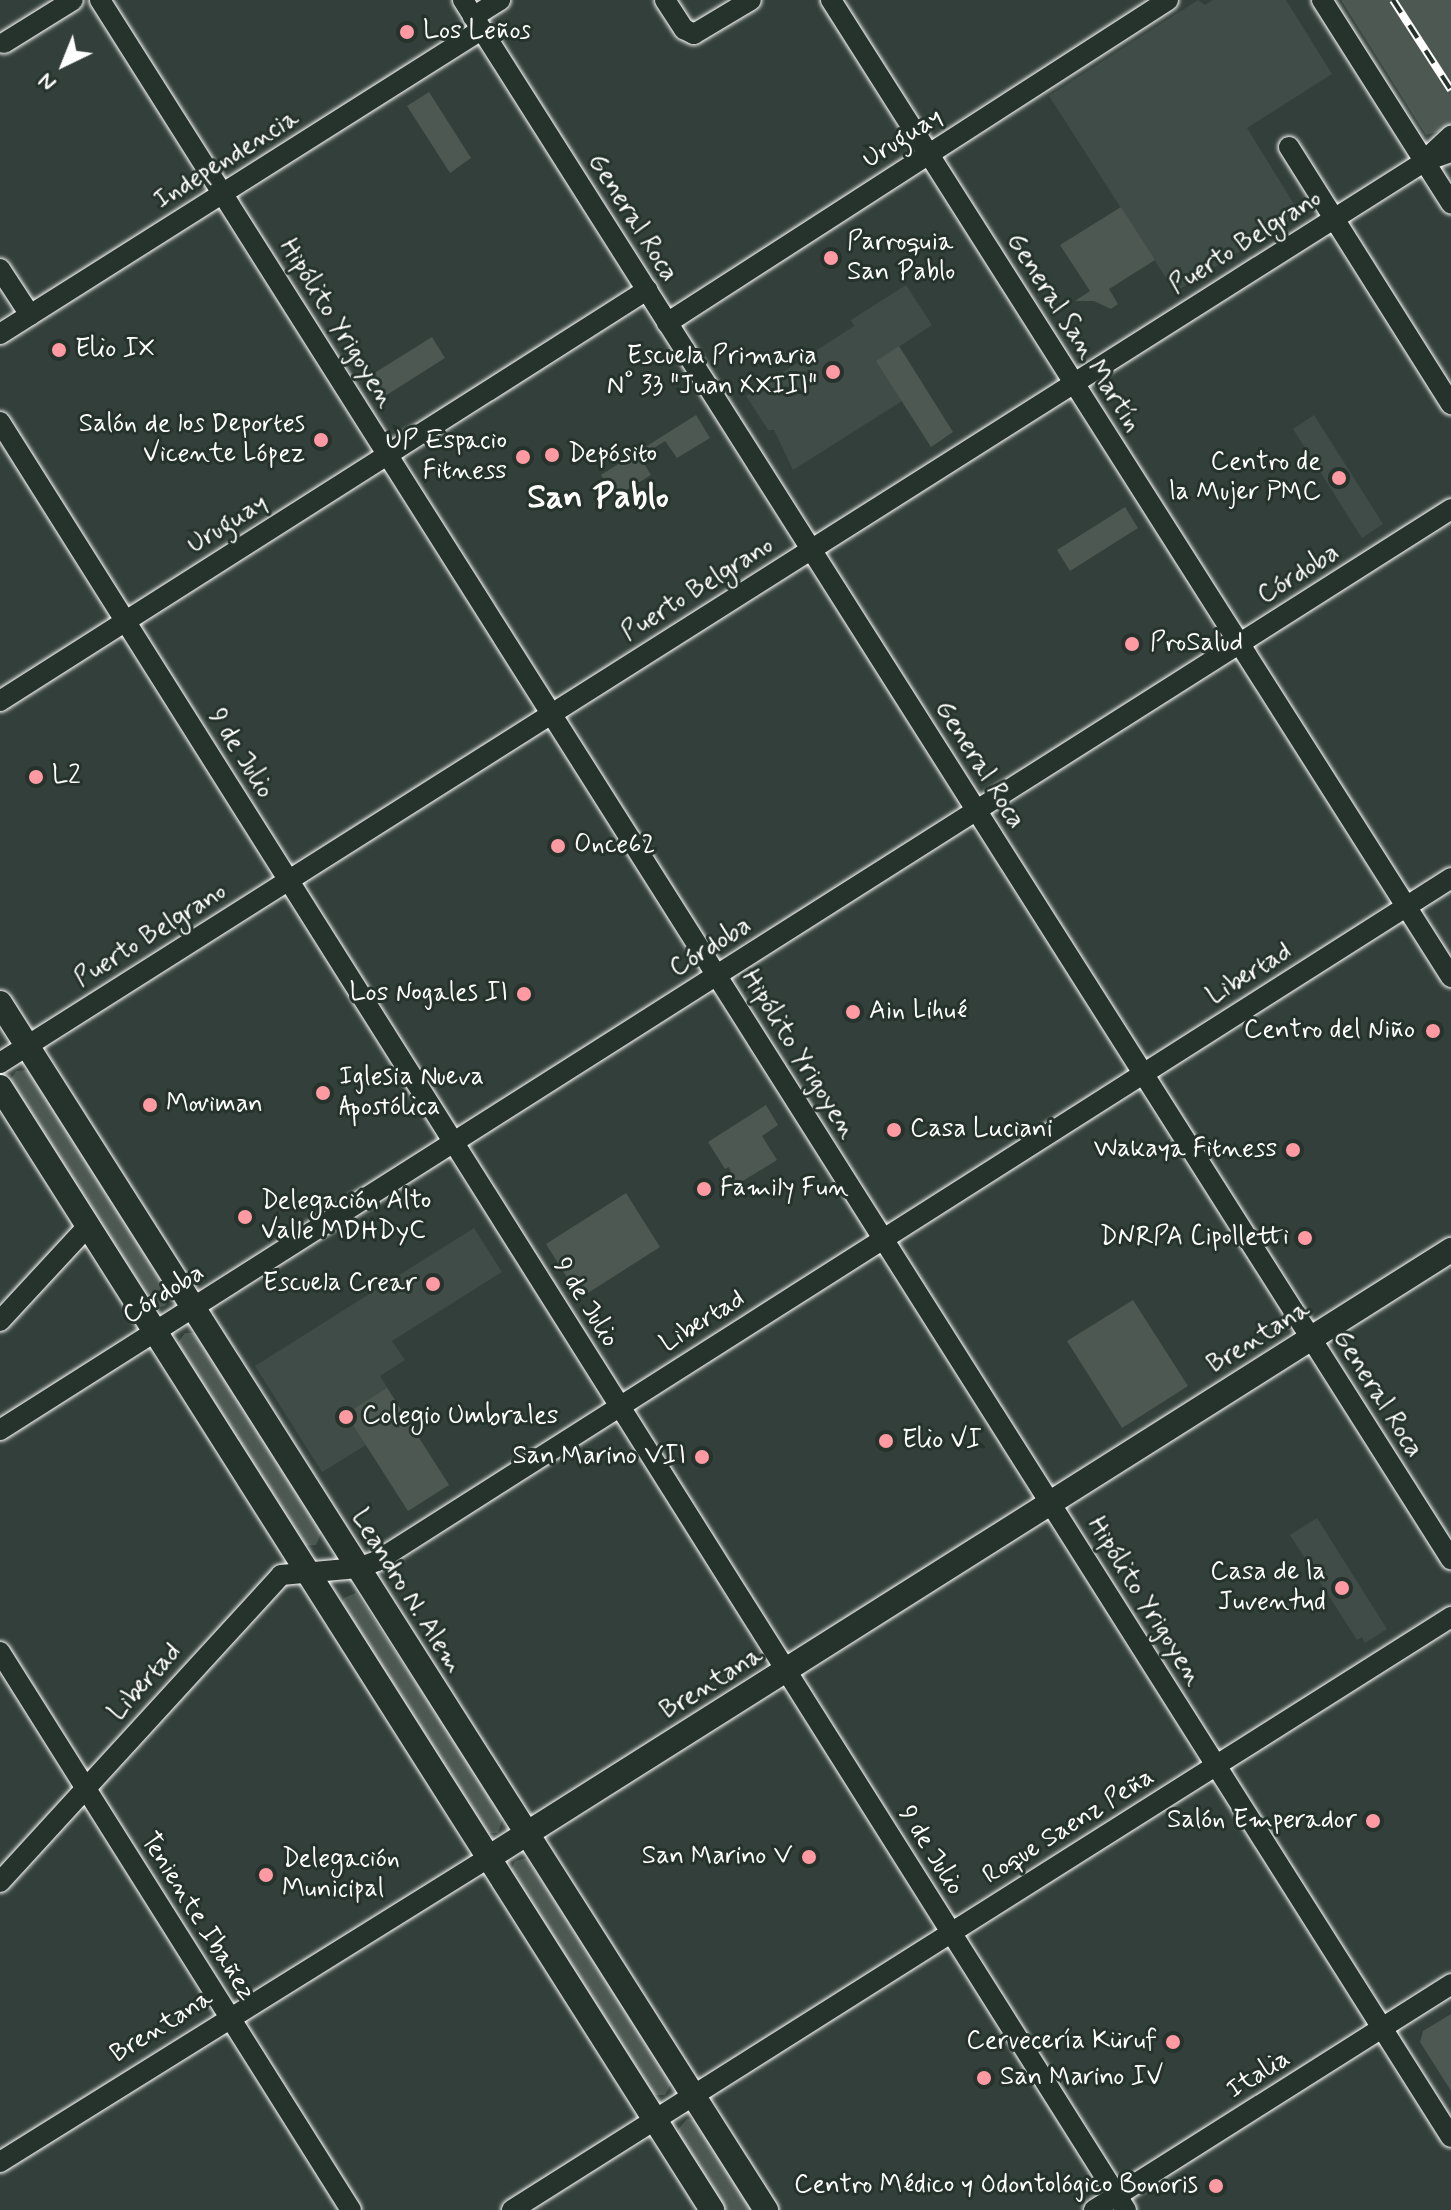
<!DOCTYPE html>
<meta charset="utf-8">
<style>
body{margin:0}
#map{position:relative;width:1451px;height:2210px;overflow:hidden;background:#333f3a;font-family:Mynerve,sans-serif}
div>[style]{position:absolute}
.built>*{inset:0;background:#404c47}
.green>*{inset:0;background:#4d5853}
.roads{filter:drop-shadow(0 0 2px #fff) drop-shadow(0 0 2px #fff)}
.minor>*{height:20px;margin:-10px;padding:0 10px;transform-origin:10px;border-radius:10px;background:#26332d}
.major>*{height:24px;margin:-12px;padding:0 12px;transform-origin:12px;border-radius:12px;background:#26332d}
.rail>*{height:8px;margin-top:-4px;transform-origin:0;background:repeating-linear-gradient(90deg,#26332d 0 15px,#fff 0 30px);box-sizing:border-box;border-block:2px solid #fff}
.dots>*{width:22px;height:22px;translate:-50% -50%;box-sizing:border-box;border:4px solid #26332d;border-radius:50%}
span{translate:-50% -50%;white-space:nowrap;text-align:center;line-height:1.15;-webkit-text-stroke:6px #26332d;paint-order:stroke}
.poi-label{font-size:26px;color:#fff}
.left{translate:0 -50%;text-align:left}
.right{translate:-100% -50%;text-align:right}
.street-label{font-size:26px;color:#fff}
.district-label{font-size:34px;color:#fff;font-weight:700}
.north{position:absolute;left:24px;top:24px;width:80px;height:80px;-webkit-text-stroke:6px #26332d;paint-order:stroke;rotate:223deg;font-size:22px;font-weight:700;line-height:32px;text-align:center;color:#fff}
.north::after{content:'';display:block;margin:auto;width:28px;height:36px;background:#fff;clip-path:polygon(50% 0,100% 100%,50% 72%,0 100%)}
</style>
<div id="map">
<div class="built">
<i style="clip-path:polygon(1198px 0,1205px 5px,1213px 0,1286px 0,1332px 74px,1247px 128px,1300px 214px,1175px 292px,1049px 96px)"></i>
<i style="clip-path:polygon(906px 285px,932px 325px,877px 361px,902px 401px,793px 470px,774px 430px,768px 430px,746px 396px,854px 326px,851px 320px)"></i>
<i style="clip-path:polygon(1314px 415px,1383px 524px,1362px 538px,1293px 429px)"></i>
<i style="clip-path:polygon(474px 1228px,502px 1272px,392px 1341px,405px 1360px,380px 1376px,449px 1485px,408px 1511px,366px 1445px,322px 1472px,255px 1366px)"></i>
<i style="clip-path:polygon(1317px 1518px,1387px 1629px,1365px 1643px,1362px 1637px,1357px 1640px,1290px 1535px)"></i>
</div>
<div class="green">
<i style="clip-path:polygon(1341px 0,1451px 0,1451px 128px,1426px 135px)"></i>
<i style="clip-path:polygon(429px 92px,471px 158px,450px 173px,407px 106px)"></i>
<i style="clip-path:polygon(1121px 207px,1155px 260px,1109px 289px,1118px 304px,1111px 309px,1094px 301px,1075px 301px,1090px 291px,1060px 245px)"></i>
<i style="clip-path:polygon(432px 337px,445px 358px,382px 398px,368px 377px)"></i>
<i style="clip-path:polygon(899px 346px,953px 432px,931px 447px,876px 361px)"></i>
<i style="clip-path:polygon(696px 415px,710px 438px,677px 458px,665px 441px,640px 457px,651px 475px,615px 497px,601px 475px)"></i>
<i style="clip-path:polygon(1125px 507px,1138px 528px,1070px 571px,1057px 550px)"></i>
<i style="clip-path:polygon(28px 1070px,171px 1293px,165px 1306px,154px 1308px,9px 1082px,16px 1071px)"></i>
<i style="clip-path:polygon(766px 1105px,778px 1125px,762px 1136px,777px 1160px,736px 1185px,729px 1167px,725px 1169px,708px 1142px)"></i>
<i style="clip-path:polygon(626px 1193px,660px 1247px,580px 1298px,546px 1244px)"></i>
<i style="clip-path:polygon(1133px 1300px,1188px 1386px,1122px 1428px,1067px 1341px)"></i>
<i style="clip-path:polygon(185px 1333px,196px 1333px,322px 1531px,316px 1545px,305px 1546px,176px 1345px)"></i>
<i style="clip-path:polygon(387px 1388px,449px 1485px,408px 1511px,346px 1414px)"></i>
<i style="clip-path:polygon(356px 1593px,504px 1815px,498px 1833px,483px 1833px,340px 1607px,344px 1598px)"></i>
<i style="clip-path:polygon(527px 1858px,672px 2082px,665px 2095px,650px 2095px,510px 1873px,515px 1861px)"></i>
<i style="clip-path:polygon(1451px 2014px,1451px 2091px,1420px 2042px,1423px 2031px)"></i>
<i style="clip-path:polygon(687px 2119px,695px 2120px,752px 2210px,722px 2210px,676px 2132px)"></i>
</div>
<div class="roads">
<div class="minor">
<i style="left:100px;top:0;width:2528px;rotate:57.7deg"></i>
<i style="left:463px;top:0;width:1846px;rotate:57.64deg"></i>
<i style="left:665px;top:0;width:35px;rotate:57deg"></i>
<i style="left:684px;top:29px;width:11px;rotate:27deg"></i>
<i style="left:694px;top:34px;width:66px;rotate:-30.8deg"></i>
<i style="left:831px;top:0;width:1157px;rotate:57.6deg"></i>
<i style="left:1322px;top:0;width:241px;rotate:57.6deg"></i>
<i style="left:473px;top:17px;width:32px;rotate:-32deg"></i>
<i style="left:4px;top:43px;width:81px;rotate:-31.9deg"></i>
<i style="left:1289px;top:147px;width:304px;rotate:57.8deg"></i>
<i style="left:1427px;top:158px;width:33px;rotate:-43deg"></i>
<i style="left:0;top:269px;width:55px;rotate:56.9deg"></i>
<i style="left:667px;top:323px;width:596px;rotate:-32.81deg"></i>
<i style="left:0;top:334px;width:569px;rotate:-32.29deg"></i>
<i style="left:0;top:422px;width:2113px;rotate:57.8deg"></i>
<i style="left:0;top:701px;width:767px;rotate:-32.43deg"></i>
<i style="left:0;top:1063px;width:1686px;rotate:-32.33deg"></i>
<i style="left:1425px;top:161px;width:28px;rotate:-19deg"></i>
<i style="left:0;top:1321px;width:129px;rotate:-47.2deg"></i>
<i style="left:0;top:1430px;width:1719px;rotate:-32.4deg"></i>
<i style="left:0;top:1652px;width:659px;rotate:57.83deg"></i>
<i style="left:0;top:1882px;width:416px;rotate:-47.5deg"></i>
<i style="left:281px;top:1575px;width:77px;rotate:-5.2deg"></i>
<i style="left:358px;top:1568px;width:20px;rotate:-20deg"></i>
<i style="left:377px;top:1561px;width:1273px;rotate:-32.45deg"></i>
<i style="left:0;top:2162px;width:575px;rotate:-31.92deg"></i>
<i style="left:512px;top:2210px;width:1111px;rotate:-32.27deg"></i>
<i style="left:1094px;top:2210px;width:423px;rotate:-32.3deg"></i>
</div>
<div class="major">
<i style="left:0;top:1003px;width:1430px;rotate:57.6deg"></i>
<i style="left:0;top:1087px;width:1330px;rotate:57.62deg"></i>
<i style="left:488px;top:1858px;width:1139px;rotate:-32.27deg"></i>
</div>
</div>
<div class="rail">
<i style="left:1393px;top:0;width:107px;rotate:57.2deg"></i>
</div>
<div class="dots">
<i style="left:407px;top:32px;background:#ff9aa2"></i>
<i style="left:831px;top:258px;background:#ff9aa2"></i>
<i style="left:59px;top:350px;background:#ff9aa2"></i>
<i style="left:833px;top:372px;background:#ff9aa2"></i>
<i style="left:321px;top:440px;background:#ff9aa2"></i>
<i style="left:552px;top:455px;background:#ff9aa2"></i>
<i style="left:523px;top:457px;background:#ff9aa2"></i>
<i style="left:1339px;top:478px;background:#ff9aa2"></i>
<i style="left:1132px;top:644px;background:#ff9aa2"></i>
<i style="left:36px;top:777px;background:#ff9aa2"></i>
<i style="left:558px;top:846px;background:#ff9aa2"></i>
<i style="left:524px;top:994px;background:#ff9aa2"></i>
<i style="left:853px;top:1012px;background:#ff9aa2"></i>
<i style="left:1433px;top:1031px;background:#ff9aa2"></i>
<i style="left:323px;top:1093px;background:#ff9aa2"></i>
<i style="left:150px;top:1105px;background:#ff9aa2"></i>
<i style="left:894px;top:1130px;background:#ff9aa2"></i>
<i style="left:1293px;top:1150px;background:#ff9aa2"></i>
<i style="left:704px;top:1189px;background:#ff9aa2"></i>
<i style="left:245px;top:1217px;background:#ff9aa2"></i>
<i style="left:1305px;top:1238px;background:#ff9aa2"></i>
<i style="left:433px;top:1284px;background:#ff9aa2"></i>
<i style="left:346px;top:1417px;background:#ff9aa2"></i>
<i style="left:886px;top:1441px;background:#ff9aa2"></i>
<i style="left:702px;top:1457px;background:#ff9aa2"></i>
<i style="left:1342px;top:1588px;background:#ff9aa2"></i>
<i style="left:1373px;top:1821px;background:#ff9aa2"></i>
<i style="left:809px;top:1857px;background:#ff9aa2"></i>
<i style="left:266px;top:1875px;background:#ff9aa2"></i>
<i style="left:1173px;top:2042px;background:#ff9aa2"></i>
<i style="left:984px;top:2078px;background:#ff9aa2"></i>
<i style="left:1216px;top:2186px;background:#ff9aa2"></i>
</div>
<div class="poi-label">
<span class="left" style="left:423px;top:32px">Los Leños</span>
<span class="left" style="left:847px;top:258px">Parroquia<br>San Pablo</span>
<span class="left" style="left:75px;top:350px">Elio IX</span>
<span class="right" style="left:817px;top:372px">Escuela Primaria<br>N° 33 "Juan XXIII"</span>
<span class="right" style="left:305px;top:440px">Salón de los Deportes<br>Vicente López</span>
<span class="right" style="left:507px;top:457px">UP Espacio<br>Fitness</span>
<span class="left" style="left:568px;top:455px">Depósito</span>
<span class="right" style="left:1321px;top:478px">Centro de<br>la Mujer PMC</span>
<span class="left" style="left:1150px;top:644px">ProSalud</span>
<span class="left" style="left:52px;top:777px">L2</span>
<span class="left" style="left:574px;top:846px">Once62</span>
<span class="right" style="left:508px;top:994px">Los Nogales II</span>
<span class="left" style="left:869px;top:1012px">Ain Lihué</span>
<span class="right" style="left:1415px;top:1031px">Centro del Niño</span>
<span class="left" style="left:339px;top:1093px">Iglesia Nueva<br>Apostólica</span>
<span class="left" style="left:166px;top:1105px">Moviman</span>
<span class="left" style="left:910px;top:1130px">Casa Luciani</span>
<span class="right" style="left:1277px;top:1150px">Wakaya Fitness</span>
<span class="left" style="left:720px;top:1189px">Family Fun</span>
<span class="left" style="left:261px;top:1217px">Delegación Alto<br>Valle MDHDyC</span>
<span class="right" style="left:1289px;top:1238px">DNRPA Cipolletti</span>
<span class="right" style="left:417px;top:1284px">Escuela Crear</span>
<span class="left" style="left:362px;top:1417px">Colegio Umbrales</span>
<span class="left" style="left:902px;top:1441px">Elio VI</span>
<span class="right" style="left:686px;top:1457px">San Marino VII</span>
<span class="right" style="left:1326px;top:1588px">Casa de la<br>Juventud</span>
<span class="right" style="left:1357px;top:1821px">Salón Emperador</span>
<span class="right" style="left:793px;top:1857px">San Marino V</span>
<span class="left" style="left:282px;top:1875px">Delegación<br>Municipal</span>
<span class="right" style="left:1157px;top:2042px">Cervecería Küruf</span>
<span class="left" style="left:1000px;top:2078px">San Marino IV</span>
<span class="right" style="left:1198px;top:2186px">Centro Médico y Odontológico Bonoris</span>
</div>
<div class="street-label">
<span style="left:903px;top:139px;rotate:-33deg">Uruguay</span>
<span style="left:227px;top:160px;rotate:-32deg">Independencia</span>
<span style="left:632px;top:218px;rotate:58deg">General Roca</span>
<span style="left:1246px;top:243px;rotate:-32deg">Puerto Belgrano</span>
<span style="left:336px;top:324px;rotate:58deg">Hipólito Yrigoyen</span>
<span style="left:1073px;top:333px;rotate:58deg">General San Martín</span>
<span style="left:228px;top:525px;rotate:-32deg">Uruguay</span>
<span style="left:1299px;top:575px;rotate:-32deg">Córdoba</span>
<span style="left:698px;top:590px;rotate:-32deg">Puerto Belgrano</span>
<span style="left:240px;top:754px;rotate:58deg">9 de Julio</span>
<span style="left:979px;top:765px;rotate:58deg">General Roca</span>
<span style="left:151px;top:936px;rotate:-32deg">Puerto Belgrano</span>
<span style="left:711px;top:948px;rotate:-32deg">Córdoba</span>
<span style="left:1250px;top:975px;rotate:-32deg">Libertad</span>
<span style="left:798px;top:1055px;rotate:58deg">Hipólito Yrigoyen</span>
<span style="left:164px;top:1295px;rotate:-32deg">Córdoba</span>
<span style="left:585px;top:1303px;rotate:58deg">9 de Julio</span>
<span style="left:703px;top:1322px;rotate:-32deg">Libertad</span>
<span style="left:1259px;top:1338px;rotate:-32deg">Brentana</span>
<span style="left:1377px;top:1394px;rotate:58deg">General Roca</span>
<span style="left:406px;top:1592px;rotate:58deg">Leandro N. Alem</span>
<span style="left:1144px;top:1602px;rotate:58deg">Hipólito Yrigoyen</span>
<span style="left:146px;top:1683px;rotate:-48deg">Libertad</span>
<span style="left:712px;top:1684px;rotate:-32deg">Brentana</span>
<span style="left:1069px;top:1827px;rotate:-32deg">Roque Saenz Peña</span>
<span style="left:930px;top:1851px;rotate:58deg">9 de Julio</span>
<span style="left:197px;top:1917px;rotate:58deg">Teniente Ibañez</span>
<span style="left:162px;top:2027px;rotate:-32deg">Brentana</span>
<span style="left:1259px;top:2075px;rotate:-32deg">Italia</span>
</div>
<div class="district-label">
<span style="left:598px;top:498px">San Pablo</span>
</div>
<div class="north">N</div>
</div>
